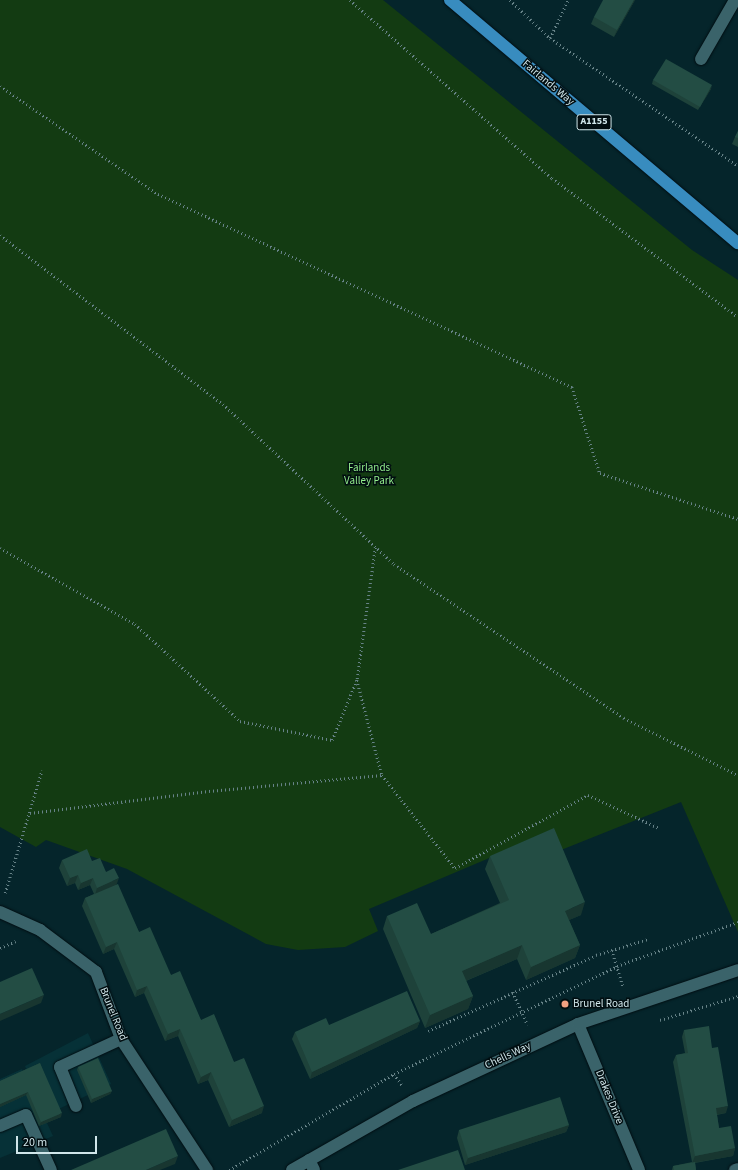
<!DOCTYPE html>
<style>
body{margin:0}
#map{position:relative;width:738px;height:1170px;overflow:hidden;background:#05252b;font-family:"Source Sans 3",sans-serif}
div>[style]{position:absolute}
.built>*{inset:0;background:#063137}
.green>*{inset:0;background:#133b12}
.path>*{height:2.5px;margin-top:-1.25px;transform-origin:0;background:repeating-linear-gradient(90deg,#678388 0 1px,transparent 0 4px)}
.roads{filter:drop-shadow(0 0 1px #000d11) drop-shadow(0 0 1px #000d11)}
.lane>*{height:12px;margin:-6px;padding:0 6px;transform-origin:6px;border-radius:6px;background:#3a636a}
.street>*{height:12px;margin:-6px;padding:0 6px;transform-origin:6px;border-radius:6px;background:#3a636a}
.secondary>*{height:12px;margin:-6px;padding:0 6px;transform-origin:6px;border-radius:6px;background:#3a636a}
.primary>*{height:12px;margin:-6px;padding:0 6px;transform-origin:6px;border-radius:6px;background:#388cbf}
.wall>*{inset:0;background:#1e423a}
.shaded-wall>*{inset:0;background:#183630}
.building>*{inset:0;background:#234d44}
.dots>*{width:11px;height:11px;translate:-50% -50%;box-sizing:border-box;border:2px solid #010d10;border-radius:50%}
span{translate:-50% -50%;white-space:nowrap;text-align:center;line-height:1.15;-webkit-text-stroke:3px #010d10;paint-order:stroke}
.shield-label span{padding:1px 3px;background:#010d10;border:1px solid;border-radius:3px;-webkit-text-stroke-width:0}
.shield-label{font-size:10px;color:#d0e6ea;font-weight:700}
.street-label{font-size:11px;color:#d0e6ea}
.park-label{font-size:11px;color:#93ed8d}
.poi-label{font-size:11px;color:#d0e6ea}
.left{translate:0 -50%;text-align:left}
.scale{position:absolute;left:16px;top:1136px;width:81px;height:18px;box-sizing:border-box;border:2px solid #d0e6ea;border-top:0;padding-left:5px;font-size:12px;line-height:14px;white-space:nowrap;color:#d0e6ea;-webkit-text-stroke:3px #010d10;paint-order:stroke}
</style>
<div id="map">
<div class="built">
<i style="clip-path:polygon(88px 1033px,111px 1084px,46px 1115px,25px 1066px)"></i>
<i style="clip-path:polygon(22px 1069px,53px 1136px,0 1158px,0 1079px)"></i>
</div>
<div class="green">
<i style="clip-path:polygon(0 0,383px 0,692px 250px,738px 280px,738px 932px,681px 802px,561px 850px,553px 831px,369px 909px,378px 931px,345px 947px,298px 950px,266px 944px,127px 869px,46px 840px,36px 847px,0 827px)"></i>
</div>
<div class="path">
<i style="left:350px;top:0;width:269px;rotate:41.4deg"></i>
<i style="left:552px;top:178px;width:232px;rotate:36.8deg"></i>
<i style="left:510px;top:0;width:55px;rotate:43.5deg"></i>
<i style="left:550px;top:38px;width:227px;rotate:34.2deg"></i>
<i style="left:550px;top:38px;width:42px;rotate:-64.7deg"></i>
<i style="left:0;top:86px;width:191px;rotate:34.4deg"></i>
<i style="left:158px;top:194px;width:457px;rotate:25deg"></i>
<i style="left:572px;top:387px;width:90px;rotate:72deg"></i>
<i style="left:600px;top:473px;width:145px;rotate:18.4deg"></i>
<i style="left:0;top:235px;width:280px;rotate:37.2deg"></i>
<i style="left:223px;top:404px;width:234px;rotate:43.1deg"></i>
<i style="left:394px;top:564px;width:277px;rotate:33.8deg"></i>
<i style="left:624px;top:718px;width:127px;rotate:26.6deg"></i>
<i style="left:0;top:548px;width:155px;rotate:29.4deg"></i>
<i style="left:135px;top:624px;width:143px;rotate:42.7deg"></i>
<i style="left:240px;top:721px;width:94px;rotate:11.7deg"></i>
<i style="left:332px;top:740px;width:66px;rotate:-67.7deg"></i>
<i style="left:357px;top:679px;width:133px;rotate:-82.2deg"></i>
<i style="left:357px;top:680px;width:98px;rotate:75.3deg"></i>
<i style="left:382px;top:775px;width:118px;rotate:51.9deg"></i>
<i style="left:455px;top:868px;width:152px;rotate:-28.8deg"></i>
<i style="left:588px;top:795px;width:78px;rotate:24.9deg"></i>
<i style="left:30px;top:813px;width:180px;rotate:-7deg"></i>
<i style="left:209px;top:791px;width:174px;rotate:-5.3deg"></i>
<i style="left:5px;top:893px;width:128px;rotate:-73.3deg"></i>
<i style="left:0;top:948px;width:17px;rotate:-24deg"></i>
<i style="left:612px;top:950px;width:39px;rotate:73deg"></i>
<i style="left:513px;top:992px;width:36px;rotate:66deg"></i>
<i style="left:660px;top:1020px;width:82px;rotate:-17.1deg"></i>
<i style="left:428px;top:1031px;width:184px;rotate:-24.3deg"></i>
<i style="left:596px;top:955px;width:54px;rotate:-17.1deg"></i>
<i style="left:394px;top:1074px;width:14px;rotate:54deg"></i>
<i style="left:229px;top:1170px;width:191px;rotate:-30.2deg"></i>
<i style="left:394px;top:1074px;width:248px;rotate:-25.8deg"></i>
<i style="left:617px;top:966px;width:129px;rotate:-20deg"></i>
</div>
<div class="roads">
<div class="lane">
<i style="left:76px;top:1106px;width:42px;rotate:-112.3deg"></i>
<i style="left:60px;top:1067px;width:67px;rotate:-24.7deg"></i>
<i style="left:0;top:1126px;width:28px;rotate:-23deg"></i>
<i style="left:26px;top:1115px;width:60px;rotate:65.6deg"></i>
<i style="left:309px;top:1160px;width:11px;rotate:63deg"></i>
<i style="left:735px;top:1170px;width:3px;rotate:-18deg"></i>
</div>
<div class="street">
<i style="left:701px;top:59px;width:68px;rotate:-60deg"></i>
<i style="left:0;top:912px;width:44px;rotate:24.2deg"></i>
<i style="left:40px;top:930px;width:70px;rotate:36.9deg"></i>
<i style="left:96px;top:972px;width:72px;rotate:69.5deg"></i>
<i style="left:121px;top:1039px;width:157px;rotate:56.7deg"></i>
<i style="left:578px;top:1024px;width:158px;rotate:67.3deg"></i>
</div>
<div class="secondary">
<i style="left:292px;top:1170px;width:139px;rotate:-29.7deg"></i>
<i style="left:413px;top:1101px;width:182px;rotate:-25deg"></i>
<i style="left:578px;top:1024px;width:169px;rotate:-18.6deg"></i>
</div>
<div class="primary">
<i style="left:450px;top:0;width:377px;rotate:40.2deg"></i>
</div>
</div>
<div class="wall">
<i style="clip-path:polygon(635px 0,614px 37px,591px 24px,594px 17px)"></i>
<i style="clip-path:polygon(653px 80px,711px 89px,698px 110px,652px 84px)"></i>
<i style="clip-path:polygon(738px 131px,738px 147px,732px 144px,735px 137px)"></i>
<i style="clip-path:polygon(490px 856px,581px 915px,569px 920px,580px 945px,575px 958px,526px 980px,517px 959px,466px 981px,473px 996px,468px 1009px,425px 1028px,383px 929px,387px 916px,431px 934px,500px 903px,485px 869px)"></i>
<i style="clip-path:polygon(62px 860px,92px 861px,106px 872px,116px 885px,139px 932px,171px 975px,201px 1020px,234px 1062px,262px 1113px,229px 1127px,208px 1080px,198px 1084px,178px 1036px,165px 1041px,144px 993px,135px 997px,114px 949px,103px 954px,82px 906px,85px 898px,94px 894px,90px 885px,78px 890px,75px 883px,67px 886px,59px 868px)"></i>
<i style="clip-path:polygon(420px 1021px,417px 1028px,310px 1079px,292px 1039px,295px 1032px,329px 1025px)"></i>
<i style="clip-path:polygon(684px 1030px,712px 1048px,726px 1113px,717px 1115px,719px 1128px,735px 1148px,733px 1156px,695px 1163px,696px 1170px,672px 1170px,673px 1166px,692px 1162px,673px 1062px,676px 1055px,685px 1053px,682px 1037px)"></i>
<i style="clip-path:polygon(40px 1063px,61px 1117px,39px 1126px,26px 1095px,0 1107px,0 1081px)"></i>
<i style="clip-path:polygon(78px 1067px,112px 1091px,110px 1094px,91px 1103px,77px 1070px)"></i>
<i style="clip-path:polygon(569px 1125px,566px 1132px,465px 1165px,457px 1138px,459px 1130px)"></i>
</div>
<div class="shaded-wall">
<i style="clip-path:polygon(634px 0,635px 0,614px 37px,617px 30px)"></i>
<i style="clip-path:polygon(712px 85px,711px 89px,698px 110px,700px 107px)"></i>
<i style="clip-path:polygon(78px 875px,75px 883px,67px 886px,70px 878px)"></i>
<i style="clip-path:polygon(93px 878px,90px 885px,78px 890px,81px 883px)"></i>
<i style="clip-path:polygon(119px 878px,116px 886px,95px 895px,97px 888px)"></i>
<i style="clip-path:polygon(585px 902px,581px 915px,560px 924px,565px 911px)"></i>
<i style="clip-path:polygon(117px 942px,114px 949px,103px 954px,106px 947px)"></i>
<i style="clip-path:polygon(522px 945px,517px 959px,458px 984px,462px 971px)"></i>
<i style="clip-path:polygon(580px 945px,575px 958px,526px 980px,531px 967px)"></i>
<i style="clip-path:polygon(147px 986px,144px 993px,135px 997px,137px 990px)"></i>
<i style="clip-path:polygon(44px 995px,41px 1003px,0 1021px,0 1014px)"></i>
<i style="clip-path:polygon(473px 996px,468px 1009px,425px 1028px,430px 1015px)"></i>
<i style="clip-path:polygon(420px 1021px,417px 1028px,310px 1079px,312px 1072px)"></i>
<i style="clip-path:polygon(180px 1029px,178px 1036px,165px 1041px,168px 1034px)"></i>
<i style="clip-path:polygon(211px 1072px,208px 1080px,198px 1084px,201px 1077px)"></i>
<i style="clip-path:polygon(112px 1091px,110px 1094px,91px 1103px,92px 1099px)"></i>
<i style="clip-path:polygon(28px 1092px,26px 1095px,0 1107px,0 1104px)"></i>
<i style="clip-path:polygon(264px 1106px,262px 1113px,229px 1127px,232px 1120px)"></i>
<i style="clip-path:polygon(728px 1106px,726px 1113px,713px 1115px,716px 1108px)"></i>
<i style="clip-path:polygon(62px 1113px,61px 1117px,39px 1126px,41px 1122px)"></i>
<i style="clip-path:polygon(569px 1125px,566px 1132px,465px 1165px,468px 1158px)"></i>
<i style="clip-path:polygon(735px 1148px,733px 1156px,692px 1163px,695px 1156px)"></i>
<i style="clip-path:polygon(178px 1156px,175px 1164px,160px 1170px,146px 1170px)"></i>
</div>
<div class="building">
<i style="clip-path:polygon(603px 0,634px 0,617px 30px,594px 17px)"></i>
<i style="clip-path:polygon(666px 59px,712px 85px,700px 107px,653px 80px)"></i>
<i style="clip-path:polygon(738px 131px,738px 138px,735px 137px)"></i>
<i style="clip-path:polygon(554px 828px,585px 902px,565px 911px,580px 945px,531px 967px,522px 945px,462px 971px,473px 996px,430px 1015px,387px 916px,417px 903px,431px 934px,509px 900px,490px 856px)"></i>
<i style="clip-path:polygon(87px 849px,92px 861px,100px 858px,106px 872px,114px 868px,119px 878px,97px 888px,93px 878px,81px 883px,78px 875px,70px 878px,62px 860px)"></i>
<i style="clip-path:polygon(118px 884px,139px 932px,150px 927px,171px 975px,180px 971px,201px 1020px,214px 1014px,234px 1062px,244px 1058px,264px 1106px,232px 1120px,211px 1072px,201px 1077px,180px 1029px,168px 1034px,147px 986px,137px 990px,117px 942px,106px 947px,85px 898px)"></i>
<i style="clip-path:polygon(32px 968px,44px 995px,0 1014px,0 982px)"></i>
<i style="clip-path:polygon(407px 991px,420px 1021px,312px 1072px,295px 1032px,326px 1018px,329px 1025px)"></i>
<i style="clip-path:polygon(709px 1026px,712px 1048px,718px 1047px,728px 1106px,716px 1108px,719px 1128px,731px 1126px,735px 1148px,695px 1156px,676px 1055px,688px 1053px,684px 1030px)"></i>
<i style="clip-path:polygon(98px 1058px,112px 1091px,92px 1099px,78px 1067px)"></i>
<i style="clip-path:polygon(40px 1063px,62px 1113px,41px 1122px,28px 1092px,0 1104px,0 1081px)"></i>
<i style="clip-path:polygon(560px 1097px,569px 1125px,468px 1158px,459px 1130px)"></i>
<i style="clip-path:polygon(166px 1129px,178px 1156px,146px 1170px,71px 1170px)"></i>
<i style="clip-path:polygon(458px 1150px,465px 1170px,398px 1170px)"></i>
<i style="clip-path:polygon(695px 1162px,696px 1170px,674px 1170px,673px 1166px)"></i>
</div>
<div class="dots">
<i style="left:565px;top:1004px;background:#f2a081"></i>
</div>
<div class="shield-label">
<span style="left:594px;top:122px">A1155</span>
</div>
<div class="street-label">
<span style="left:548px;top:83px;rotate:40deg">Fairlands Way</span>
<span style="left:113px;top:1014px;rotate:68deg">Brunel Road</span>
<span style="left:508px;top:1056px;rotate:-25deg">Chells Way</span>
<span style="left:609px;top:1097px;rotate:68deg">Drakes Drive</span>
</div>
<div class="park-label">
<span style="left:369px;top:475px">Fairlands<br>Valley Park</span>
</div>
<div class="poi-label">
<span class="left" style="left:573px;top:1004px">Brunel Road</span>
</div>
<div class="scale">20 m</div>
</div>
